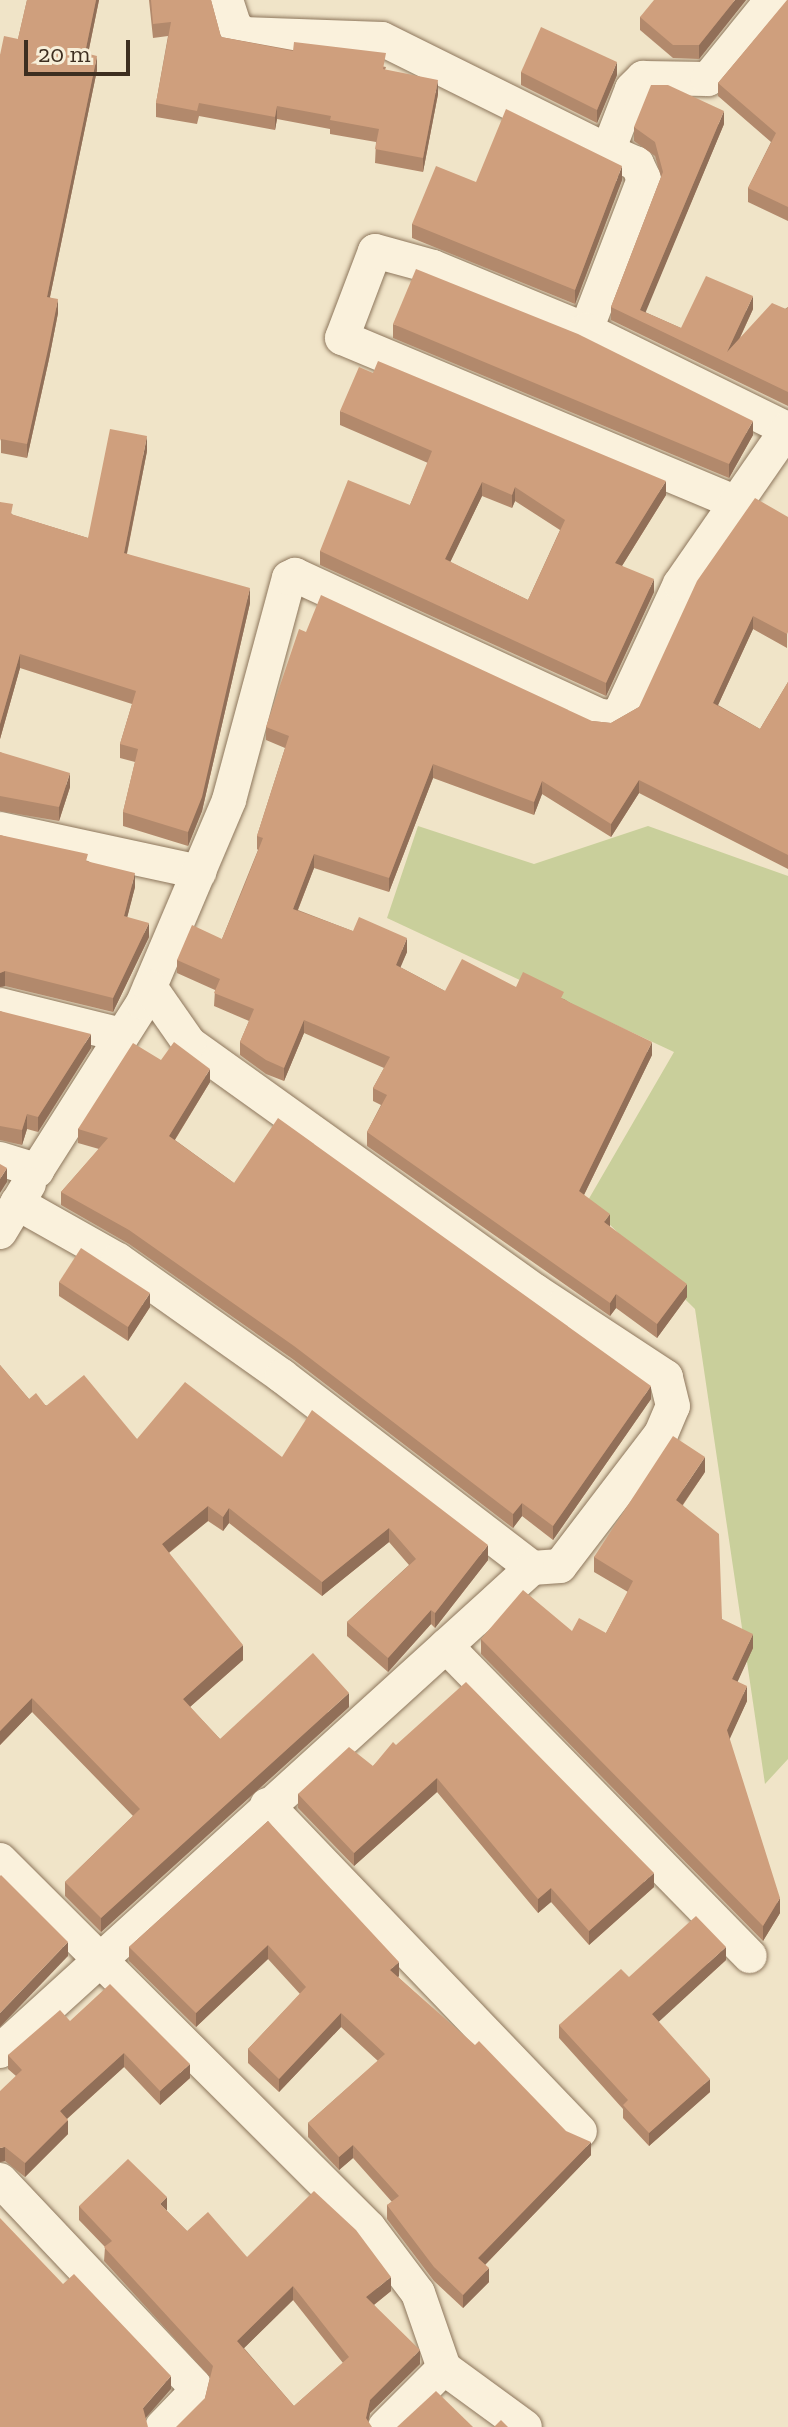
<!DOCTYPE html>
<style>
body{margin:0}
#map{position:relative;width:788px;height:2427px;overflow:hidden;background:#f0e4c8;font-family:"Zilla Slab",serif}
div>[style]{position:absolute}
.green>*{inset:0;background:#c9cf9b}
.roads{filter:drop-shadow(0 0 2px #8d765c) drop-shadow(0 0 2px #8d765c)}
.minor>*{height:34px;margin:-17px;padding:0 17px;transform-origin:17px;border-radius:17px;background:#faf1dc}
.wall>*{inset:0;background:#b2896c}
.shaded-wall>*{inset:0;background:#916f58}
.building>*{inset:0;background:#cf9f7d}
span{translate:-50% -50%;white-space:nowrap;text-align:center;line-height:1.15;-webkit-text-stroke:6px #f7eed8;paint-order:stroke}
.scale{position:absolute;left:24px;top:40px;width:106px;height:36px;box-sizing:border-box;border:4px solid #3d2e20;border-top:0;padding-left:10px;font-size:24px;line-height:28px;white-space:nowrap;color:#3d2e20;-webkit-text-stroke:6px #f7eed8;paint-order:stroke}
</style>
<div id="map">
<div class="green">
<i style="clip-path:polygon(418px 826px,534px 864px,648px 826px,788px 876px,788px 1759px,765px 1784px,695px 1309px,587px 1202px,674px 1052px,387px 918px)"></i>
</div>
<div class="roads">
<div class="minor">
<i style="left:226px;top:0;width:26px;rotate:72deg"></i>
<i style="left:234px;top:25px;width:13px;rotate:45deg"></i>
<i style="left:243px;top:34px;width:139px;rotate:2.1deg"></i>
<i style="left:382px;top:39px;width:252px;rotate:26.4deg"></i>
<i style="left:608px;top:151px;width:66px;rotate:-68.8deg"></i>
<i style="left:632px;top:89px;width:16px;rotate:-45deg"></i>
<i style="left:643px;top:78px;width:65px;rotate:0.9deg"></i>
<i style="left:708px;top:79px;width:102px;rotate:-51deg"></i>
<i style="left:586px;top:330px;width:162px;rotate:-69deg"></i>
<i style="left:644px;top:179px;width:17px;rotate:-115deg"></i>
<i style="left:637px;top:164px;width:32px;rotate:-156deg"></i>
<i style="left:737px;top:503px;width:428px;rotate:-157.3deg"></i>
<i style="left:342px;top:338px;width:93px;rotate:-69.2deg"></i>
<i style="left:375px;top:251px;width:60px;rotate:15.4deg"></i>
<i style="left:433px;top:267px;width:165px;rotate:22.4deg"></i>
<i style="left:586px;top:330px;width:224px;rotate:26.2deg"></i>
<i style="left:0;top:829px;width:204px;rotate:12.2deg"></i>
<i style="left:0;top:1005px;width:125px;rotate:13.9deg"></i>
<i style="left:0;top:1159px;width:39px;rotate:17deg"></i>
<i style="left:37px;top:1170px;width:198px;rotate:-57.6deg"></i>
<i style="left:143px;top:1003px;width:220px;rotate:-67deg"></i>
<i style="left:229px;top:800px;width:230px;rotate:-74.9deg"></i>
<i style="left:289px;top:578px;width:7px;rotate:-27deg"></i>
<i style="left:295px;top:575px;width:336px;rotate:24.8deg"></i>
<i style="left:600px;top:716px;width:12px;rotate:5deg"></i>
<i style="left:612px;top:717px;width:11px;rotate:-34deg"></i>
<i style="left:621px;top:711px;width:140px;rotate:-65.1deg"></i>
<i style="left:680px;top:584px;width:190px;rotate:-55.3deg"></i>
<i style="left:17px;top:1203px;width:116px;rotate:29.4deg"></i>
<i style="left:118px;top:1260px;width:201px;rotate:35.3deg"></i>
<i style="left:282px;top:1376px;width:315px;rotate:37.5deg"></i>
<i style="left:0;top:1232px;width:56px;rotate:-58.9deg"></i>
<i style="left:446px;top:1646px;width:434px;rotate:45.6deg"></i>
<i style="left:267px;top:1805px;width:452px;rotate:46.2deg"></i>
<i style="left:0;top:1860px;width:521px;rotate:44.92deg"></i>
<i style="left:369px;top:2228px;width:81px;rotate:53deg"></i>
<i style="left:418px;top:2293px;width:79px;rotate:70.9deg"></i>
<i style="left:0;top:2051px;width:719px;rotate:-42.24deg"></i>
<i style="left:532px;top:1568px;width:28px;rotate:-4deg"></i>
<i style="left:560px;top:1566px;width:166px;rotate:-52.6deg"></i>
<i style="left:661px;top:1434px;width:30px;rotate:-67deg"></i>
<i style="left:673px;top:1406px;width:30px;rotate:-104deg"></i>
<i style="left:666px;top:1377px;width:157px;rotate:-146.7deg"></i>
<i style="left:535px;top:1291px;width:426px;rotate:-144.4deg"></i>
<i style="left:189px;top:1043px;width:68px;rotate:-124.9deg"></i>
<i style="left:0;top:2180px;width:282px;rotate:46.6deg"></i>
<i style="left:194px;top:2385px;width:14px;rotate:107deg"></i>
<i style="left:190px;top:2398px;width:40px;rotate:134deg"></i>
<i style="left:385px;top:2427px;width:83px;rotate:-45deg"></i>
<i style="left:444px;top:2368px;width:100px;rotate:36.1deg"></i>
</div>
</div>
<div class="wall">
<i style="clip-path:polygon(27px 0,99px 0,88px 54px,97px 70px,50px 297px,58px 313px,49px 359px,27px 458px,1px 453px,0 55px,18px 39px)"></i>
<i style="clip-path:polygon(149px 0,211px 0,221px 37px,386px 67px,385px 70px,438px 94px,423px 172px,375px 163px,376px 142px,330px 134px,330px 129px,277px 119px,275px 130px,199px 116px,197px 124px,156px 117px,156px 103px,168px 36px,153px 38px)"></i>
<i style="clip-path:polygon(746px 0,699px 59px,673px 58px,640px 30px,640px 17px)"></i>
<i style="clip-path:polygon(788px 0,788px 221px,748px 202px,748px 188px,771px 142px,718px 96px,718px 83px)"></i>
<i style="clip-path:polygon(521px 72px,617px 75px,597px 123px,521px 85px)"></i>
<i style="clip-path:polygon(724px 124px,645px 312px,681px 328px,753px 309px,740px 338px,788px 307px,788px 406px,611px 320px,611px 307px,661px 177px,655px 156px,634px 141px,634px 127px)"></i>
<i style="clip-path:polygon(622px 180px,575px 304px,412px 238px,412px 224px)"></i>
<i style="clip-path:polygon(393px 324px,753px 435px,729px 478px,393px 338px)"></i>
<i style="clip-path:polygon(evenodd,340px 411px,666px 495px,622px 566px,654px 592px,606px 696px,320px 565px,320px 551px,410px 505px,428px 463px,340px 425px,340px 411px,482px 496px,512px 508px,515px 501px,560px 530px,528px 600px,450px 562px,482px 496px)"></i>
<i style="clip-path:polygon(147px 451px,127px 554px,250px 603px,202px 811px,188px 846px,123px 826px,123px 812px,135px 762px,120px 758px,120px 744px,132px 704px,20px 668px,0 739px,0 502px,13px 515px,88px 538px)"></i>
<i style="clip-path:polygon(788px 517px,787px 648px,753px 629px,718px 705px,760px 729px,788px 682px,788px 869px,639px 793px,611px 837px,542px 794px,534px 815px,433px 778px,389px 892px,314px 868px,298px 910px,407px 952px,400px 967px,445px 991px,516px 987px,564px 999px,652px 1055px,584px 1195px,610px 1227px,687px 1297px,657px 1338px,616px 1308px,610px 1316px,367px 1146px,367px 1132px,381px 1105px,373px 1101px,373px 1088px,384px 1068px,304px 1033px,284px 1081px,266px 1074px,240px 1055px,240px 1042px,249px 1021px,214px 1006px,215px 990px,177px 973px,177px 960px,222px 939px,258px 850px,257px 849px,257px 836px,285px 748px,266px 740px,266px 727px,592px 721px,611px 723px,639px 707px)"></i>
<i style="clip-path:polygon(0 752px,70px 787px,59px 821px,0 811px)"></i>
<i style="clip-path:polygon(0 835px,88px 861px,135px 887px,127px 917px,149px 937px,113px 1012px,5px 986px,0 987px)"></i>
<i style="clip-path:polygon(0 1011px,91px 1048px,38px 1132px,27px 1129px,22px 1145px,0 1140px)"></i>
<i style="clip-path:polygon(161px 1060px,210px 1082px,175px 1140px,234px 1183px,651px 1399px,553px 1540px,522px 1516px,513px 1528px,294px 1360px,129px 1244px,61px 1205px,61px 1192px,99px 1149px,78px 1143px,78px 1129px)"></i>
<i style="clip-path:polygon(59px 1282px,150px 1307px,128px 1341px,59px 1296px)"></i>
<i style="clip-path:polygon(0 1365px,29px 1399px,137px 1439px,282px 1457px,488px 1560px,435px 1628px,431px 1624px,388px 1672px,347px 1636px,347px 1622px,409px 1565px,389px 1542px,322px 1596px,229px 1523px,223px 1531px,208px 1521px,169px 1553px,243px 1660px,190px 1707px,220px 1739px,349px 1707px,101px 1932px,65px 1896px,65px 1882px,133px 1816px,32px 1712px,0 1745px)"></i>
<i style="clip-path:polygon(705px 1472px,683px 1505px,722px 1619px,753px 1648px,737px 1682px,747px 1701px,729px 1739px,780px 1913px,763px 1941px,481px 1654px,481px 1639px,572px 1631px,606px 1633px,628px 1592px,594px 1572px,594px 1557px)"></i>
<i style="clip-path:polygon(396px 1745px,654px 1887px,589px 1945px,551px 1902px,538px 1913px,437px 1792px,354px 1866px,298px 1808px,298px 1794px,373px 1766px)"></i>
<i style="clip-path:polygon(268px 1821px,399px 1976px,398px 1977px,591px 2155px,485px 2265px,489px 2282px,463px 2308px,434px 2281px,387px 2219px,387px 2205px,392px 2202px,353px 2158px,339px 2170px,308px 2137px,308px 2123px,378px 2061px,341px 2027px,279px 2092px,248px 2063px,248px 2049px,300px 1994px,268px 1959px,196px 2027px,129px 1961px,129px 1947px)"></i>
<i style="clip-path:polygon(726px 1960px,658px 2022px,710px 2092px,649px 2146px,623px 2118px,623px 2109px,559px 2038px,559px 2025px,629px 1977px)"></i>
<i style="clip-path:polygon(70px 2021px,190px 2078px,160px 2105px,124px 2067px,67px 2119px,68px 2134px,25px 2177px,5px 2161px,0 2162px,16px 2076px,8px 2069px,8px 2055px)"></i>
<i style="clip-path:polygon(evenodd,79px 2206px,167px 2211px,187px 2231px,247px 2257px,391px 2291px,374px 2305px,420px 2364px,370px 2413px,368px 2422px,370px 2427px,205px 2398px,210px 2377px,104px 2261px,105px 2247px,79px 2220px,79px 2206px,293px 2300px,343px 2363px,294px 2406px,244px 2348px,293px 2300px)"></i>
</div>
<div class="shaded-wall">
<i style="clip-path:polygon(96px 0,99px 0,85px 68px,85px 53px)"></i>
<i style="clip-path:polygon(735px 0,746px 0,699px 59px,699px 45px)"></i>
<i style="clip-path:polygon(97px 56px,97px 70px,47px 311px,47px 297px)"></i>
<i style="clip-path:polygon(617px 62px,617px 75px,597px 123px,597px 110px)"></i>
<i style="clip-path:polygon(438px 80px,438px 94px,423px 172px,423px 158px)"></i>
<i style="clip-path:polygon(277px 106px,277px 119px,275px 130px,275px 117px)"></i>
<i style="clip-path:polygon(724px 111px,724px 124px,642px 321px,640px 310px)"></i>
<i style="clip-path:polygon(622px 166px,622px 180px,575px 304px,575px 290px)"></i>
<i style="clip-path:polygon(753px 296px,753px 309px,728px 363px,727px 352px)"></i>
<i style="clip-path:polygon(58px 299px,58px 313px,49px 359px,27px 458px,27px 444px)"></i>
<i style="clip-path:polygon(753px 421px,753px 435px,729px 478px,729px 464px)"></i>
<i style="clip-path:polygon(147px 436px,147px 451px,124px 567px,124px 553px)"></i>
<i style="clip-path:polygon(666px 481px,666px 495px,615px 577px,615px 563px)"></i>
<i style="clip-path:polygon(482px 482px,482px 496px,445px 573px,445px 559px)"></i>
<i style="clip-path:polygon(515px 487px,515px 501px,512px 508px,512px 495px)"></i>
<i style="clip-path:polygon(654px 579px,654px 592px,606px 696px,606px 683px)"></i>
<i style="clip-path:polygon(250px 588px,250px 603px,202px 811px,188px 846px,188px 832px)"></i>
<i style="clip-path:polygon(753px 616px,753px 629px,713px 716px,713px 703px)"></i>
<i style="clip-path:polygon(20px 654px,20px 668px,0 739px,0 724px)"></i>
<i style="clip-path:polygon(433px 764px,433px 778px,389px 892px,389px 878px)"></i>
<i style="clip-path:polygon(70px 773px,70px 787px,59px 821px,59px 807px)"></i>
<i style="clip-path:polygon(639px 780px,639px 793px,611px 837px,611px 824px)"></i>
<i style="clip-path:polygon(542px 781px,542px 794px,534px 815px,534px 802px)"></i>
<i style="clip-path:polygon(314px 854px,314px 868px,293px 922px,293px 909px)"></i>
<i style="clip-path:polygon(135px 873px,135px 887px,124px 930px,124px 916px)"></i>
<i style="clip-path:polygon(149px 923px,149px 937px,113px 1012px,113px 998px)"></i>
<i style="clip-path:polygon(407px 938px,407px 952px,396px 978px,396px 965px)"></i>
<i style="clip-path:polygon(5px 971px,5px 986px,0 987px,0 973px)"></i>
<i style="clip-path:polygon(304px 1020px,304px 1033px,284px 1081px,284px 1068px)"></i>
<i style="clip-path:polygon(91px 1034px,91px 1048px,38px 1132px,38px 1117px)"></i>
<i style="clip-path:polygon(652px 1042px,652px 1055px,579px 1205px,579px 1191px)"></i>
<i style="clip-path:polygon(210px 1069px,210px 1082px,169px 1149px,169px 1136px)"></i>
<i style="clip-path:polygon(27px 1114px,27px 1129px,22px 1145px,22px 1130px)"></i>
<i style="clip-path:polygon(7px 1168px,7px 1182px,0 1193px,0 1179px)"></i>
<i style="clip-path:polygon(610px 1214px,610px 1227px,604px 1222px)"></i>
<i style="clip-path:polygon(687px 1284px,687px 1297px,657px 1338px,657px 1324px)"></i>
<i style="clip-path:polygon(150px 1293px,150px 1307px,128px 1341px,128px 1327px)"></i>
<i style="clip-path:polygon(616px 1294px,616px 1308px,610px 1316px,610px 1303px)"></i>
<i style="clip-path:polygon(651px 1386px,651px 1399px,553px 1540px,553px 1526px)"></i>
<i style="clip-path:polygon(705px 1457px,705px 1472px,676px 1514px,676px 1500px)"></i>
<i style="clip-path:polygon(522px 1503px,522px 1516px,513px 1528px,513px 1514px)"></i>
<i style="clip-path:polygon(208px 1506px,208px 1521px,162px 1558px,162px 1544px)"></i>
<i style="clip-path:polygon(229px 1508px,229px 1523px,223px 1531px,223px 1517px)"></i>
<i style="clip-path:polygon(389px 1528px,389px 1542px,322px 1596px,322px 1582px)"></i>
<i style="clip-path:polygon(488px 1545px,488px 1560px,435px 1628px,435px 1613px)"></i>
<i style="clip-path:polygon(431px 1610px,431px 1624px,388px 1672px,388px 1658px)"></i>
<i style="clip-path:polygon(753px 1634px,753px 1648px,732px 1694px,732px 1679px)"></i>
<i style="clip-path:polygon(243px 1645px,243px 1660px,183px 1713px,183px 1699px)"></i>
<i style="clip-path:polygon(747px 1686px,747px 1701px,727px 1745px,727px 1730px)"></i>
<i style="clip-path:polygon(349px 1693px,349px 1707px,101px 1932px,101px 1918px)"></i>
<i style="clip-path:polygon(32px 1698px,32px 1712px,0 1745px,0 1731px)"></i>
<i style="clip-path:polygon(437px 1778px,437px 1792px,354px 1866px,354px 1853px)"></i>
<i style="clip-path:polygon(654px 1873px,654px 1887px,589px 1945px,589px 1931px)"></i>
<i style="clip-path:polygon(551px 1888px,551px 1902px,538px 1913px,538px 1899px)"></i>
<i style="clip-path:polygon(780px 1898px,780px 1913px,763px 1941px,763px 1926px)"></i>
<i style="clip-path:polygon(68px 1942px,68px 1956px,0 2027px,0 2013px)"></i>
<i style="clip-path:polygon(268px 1945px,268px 1959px,196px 2027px,196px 2013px)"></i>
<i style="clip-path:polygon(726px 1947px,726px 1960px,652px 2028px,652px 2014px)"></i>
<i style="clip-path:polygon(399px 1962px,399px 1976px,390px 1984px,390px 1970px)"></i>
<i style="clip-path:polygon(341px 2013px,341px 2027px,279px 2092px,279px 2079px)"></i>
<i style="clip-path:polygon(124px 2053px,124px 2067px,60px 2125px,60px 2111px)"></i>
<i style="clip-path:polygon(190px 2064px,190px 2078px,160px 2105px,160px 2091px)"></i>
<i style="clip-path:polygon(710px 2079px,710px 2092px,649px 2146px,649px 2133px)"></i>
<i style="clip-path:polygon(68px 2120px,68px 2134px,25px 2177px,25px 2163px)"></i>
<i style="clip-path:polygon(591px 2142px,591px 2155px,478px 2272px,478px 2258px)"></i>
<i style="clip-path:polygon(353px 2145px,353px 2158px,339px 2170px,339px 2157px)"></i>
<i style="clip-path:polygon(5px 2147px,5px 2161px,0 2162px,0 2148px)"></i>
<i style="clip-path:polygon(167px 2197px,167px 2211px,160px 2204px)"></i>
<i style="clip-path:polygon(489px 2268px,489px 2282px,463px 2308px,463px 2295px)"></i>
<i style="clip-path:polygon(391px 2277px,391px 2291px,366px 2311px,366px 2297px)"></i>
<i style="clip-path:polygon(293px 2286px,293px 2300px,237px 2355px,237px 2341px)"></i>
<i style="clip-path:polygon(420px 2350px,420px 2364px,370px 2413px,367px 2427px,366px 2418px,370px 2400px)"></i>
<i style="clip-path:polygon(171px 2376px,171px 2389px,143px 2421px,143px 2408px)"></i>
</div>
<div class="building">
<i style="clip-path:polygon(27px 0,96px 0,85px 53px,97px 56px,47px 297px,58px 299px,49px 345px,27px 444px,1px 439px,0 441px,0 55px,4px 36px,18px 39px)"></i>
<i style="clip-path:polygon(151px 0,211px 0,221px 37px,293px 51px,294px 42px,386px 53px,383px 69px,438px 80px,423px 158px,375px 149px,379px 129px,330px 120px,331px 116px,277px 106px,275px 117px,199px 103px,197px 111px,156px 103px,171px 22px,153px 24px)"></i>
<i style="clip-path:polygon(654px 0,735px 0,699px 45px,673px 45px,640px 17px)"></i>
<i style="clip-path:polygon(787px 0,788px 0,788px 207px,748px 188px,776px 133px,718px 83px)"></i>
<i style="clip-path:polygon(541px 27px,617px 62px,597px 110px,521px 72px)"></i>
<i style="clip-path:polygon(651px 85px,668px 85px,724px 111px,640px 310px,681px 328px,706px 276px,753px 296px,727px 352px,772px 303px,786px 309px,788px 307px,788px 392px,611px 307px,663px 172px,655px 142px,634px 127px)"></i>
<i style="clip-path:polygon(506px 109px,622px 166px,575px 290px,412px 224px,436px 166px,476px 182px)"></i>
<i style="clip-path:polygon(416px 269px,578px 334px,753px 421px,729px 464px,393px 324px)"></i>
<i style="clip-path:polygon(evenodd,378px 361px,666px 481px,615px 563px,654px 579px,606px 683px,320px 551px,348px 480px,410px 505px,432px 451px,340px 411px,359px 367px,373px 373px,378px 361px,482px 482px,512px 495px,515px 487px,565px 520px,528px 600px,445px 559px,482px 482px)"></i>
<i style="clip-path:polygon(110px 429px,147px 436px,124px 553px,250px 588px,202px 797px,188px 832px,123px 812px,138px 749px,120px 744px,136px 691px,20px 654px,0 724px,0 502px,13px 504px,11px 514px,88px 538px)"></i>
<i style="clip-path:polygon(755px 498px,788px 517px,788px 632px,787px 634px,753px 616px,713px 703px,760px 729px,788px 682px,788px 855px,639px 780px,611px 824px,542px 781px,534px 802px,433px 764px,389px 878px,314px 854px,293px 909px,353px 931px,359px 917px,407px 938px,396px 965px,445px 991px,462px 959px,516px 987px,523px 972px,564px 992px,561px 998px,652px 1042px,579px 1191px,610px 1214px,604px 1222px,687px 1284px,657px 1324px,616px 1294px,610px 1303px,367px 1132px,387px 1095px,373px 1088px,390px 1057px,304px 1020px,284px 1068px,266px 1060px,240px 1042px,254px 1009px,214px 993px,220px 979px,177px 960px,192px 925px,222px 939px,243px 889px,263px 838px,257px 836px,289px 736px,266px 727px,299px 629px,306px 632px,321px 595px,592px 721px,611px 723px,639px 707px,697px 581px)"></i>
<i style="clip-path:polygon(0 752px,70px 773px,59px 807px,0 796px)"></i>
<i style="clip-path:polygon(0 835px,88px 854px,86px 861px,135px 873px,124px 916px,149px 923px,113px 998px,5px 971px,0 973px)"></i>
<i style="clip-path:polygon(0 1011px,91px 1034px,38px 1117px,27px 1114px,22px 1130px,0 1126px)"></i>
<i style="clip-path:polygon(174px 1042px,210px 1069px,169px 1136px,234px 1183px,278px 1118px,651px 1386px,553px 1526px,522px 1503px,513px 1514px,294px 1346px,129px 1230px,61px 1192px,108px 1138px,78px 1129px,133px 1043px,161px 1060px)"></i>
<i style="clip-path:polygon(0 1164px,7px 1168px,0 1179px)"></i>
<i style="clip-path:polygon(81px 1248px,150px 1293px,128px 1327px,59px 1282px)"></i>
<i style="clip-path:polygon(0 1365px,29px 1399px,36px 1393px,46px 1406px,84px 1375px,137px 1439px,185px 1382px,282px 1457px,312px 1410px,488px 1545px,435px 1613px,431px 1610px,388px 1658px,347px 1622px,416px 1559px,389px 1528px,322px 1582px,229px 1508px,223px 1517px,208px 1506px,162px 1544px,243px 1645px,183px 1699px,220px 1739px,313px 1653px,349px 1693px,101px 1918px,65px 1882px,140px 1809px,32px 1698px,0 1731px)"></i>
<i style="clip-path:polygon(673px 1436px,705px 1457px,676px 1500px,719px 1534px,722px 1619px,753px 1634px,732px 1679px,747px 1686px,727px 1730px,780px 1898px,763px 1926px,481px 1639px,523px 1590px,572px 1631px,579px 1618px,606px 1633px,633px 1581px,594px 1557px)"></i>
<i style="clip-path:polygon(466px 1682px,654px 1873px,589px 1931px,551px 1888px,538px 1899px,437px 1778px,354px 1853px,298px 1794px,349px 1747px,373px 1766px,393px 1742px,396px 1745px)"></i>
<i style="clip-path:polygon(268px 1821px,399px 1962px,390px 1970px,475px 2045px,479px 2041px,566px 2131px,591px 2142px,478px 2258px,489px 2268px,463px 2295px,434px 2267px,387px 2205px,399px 2196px,353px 2145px,339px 2157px,308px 2123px,385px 2054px,341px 2013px,279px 2079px,248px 2049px,306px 1987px,268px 1945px,196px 2013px,129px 1947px)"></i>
<i style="clip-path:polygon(1px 1875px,68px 1942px,0 2013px,0 1876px)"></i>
<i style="clip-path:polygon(696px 1916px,726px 1947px,652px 2014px,710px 2079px,649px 2133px,623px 2105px,628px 2100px,559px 2025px,621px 1969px,629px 1977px)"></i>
<i style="clip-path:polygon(110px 1984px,190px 2064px,160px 2091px,124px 2053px,60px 2111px,68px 2120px,25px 2163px,5px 2147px,0 2148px,0 2091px,22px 2070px,8px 2055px,60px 2010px,70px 2021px)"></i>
<i style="clip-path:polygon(evenodd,128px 2159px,167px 2197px,160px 2204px,187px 2231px,208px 2212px,247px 2257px,314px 2191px,356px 2230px,391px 2277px,366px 2297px,420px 2350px,370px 2400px,366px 2418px,372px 2427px,176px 2427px,205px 2398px,213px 2366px,104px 2247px,112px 2241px,79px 2206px,128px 2159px,293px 2286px,349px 2357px,294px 2406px,237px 2341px,293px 2286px)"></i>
<i style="clip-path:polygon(0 2218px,63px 2284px,74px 2274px,171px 2376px,143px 2408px,148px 2427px,0 2427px)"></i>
<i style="clip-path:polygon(436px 2391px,473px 2427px,397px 2427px)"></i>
<i style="clip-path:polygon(501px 2420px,508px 2427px,494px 2427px)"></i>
</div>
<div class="scale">20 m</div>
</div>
